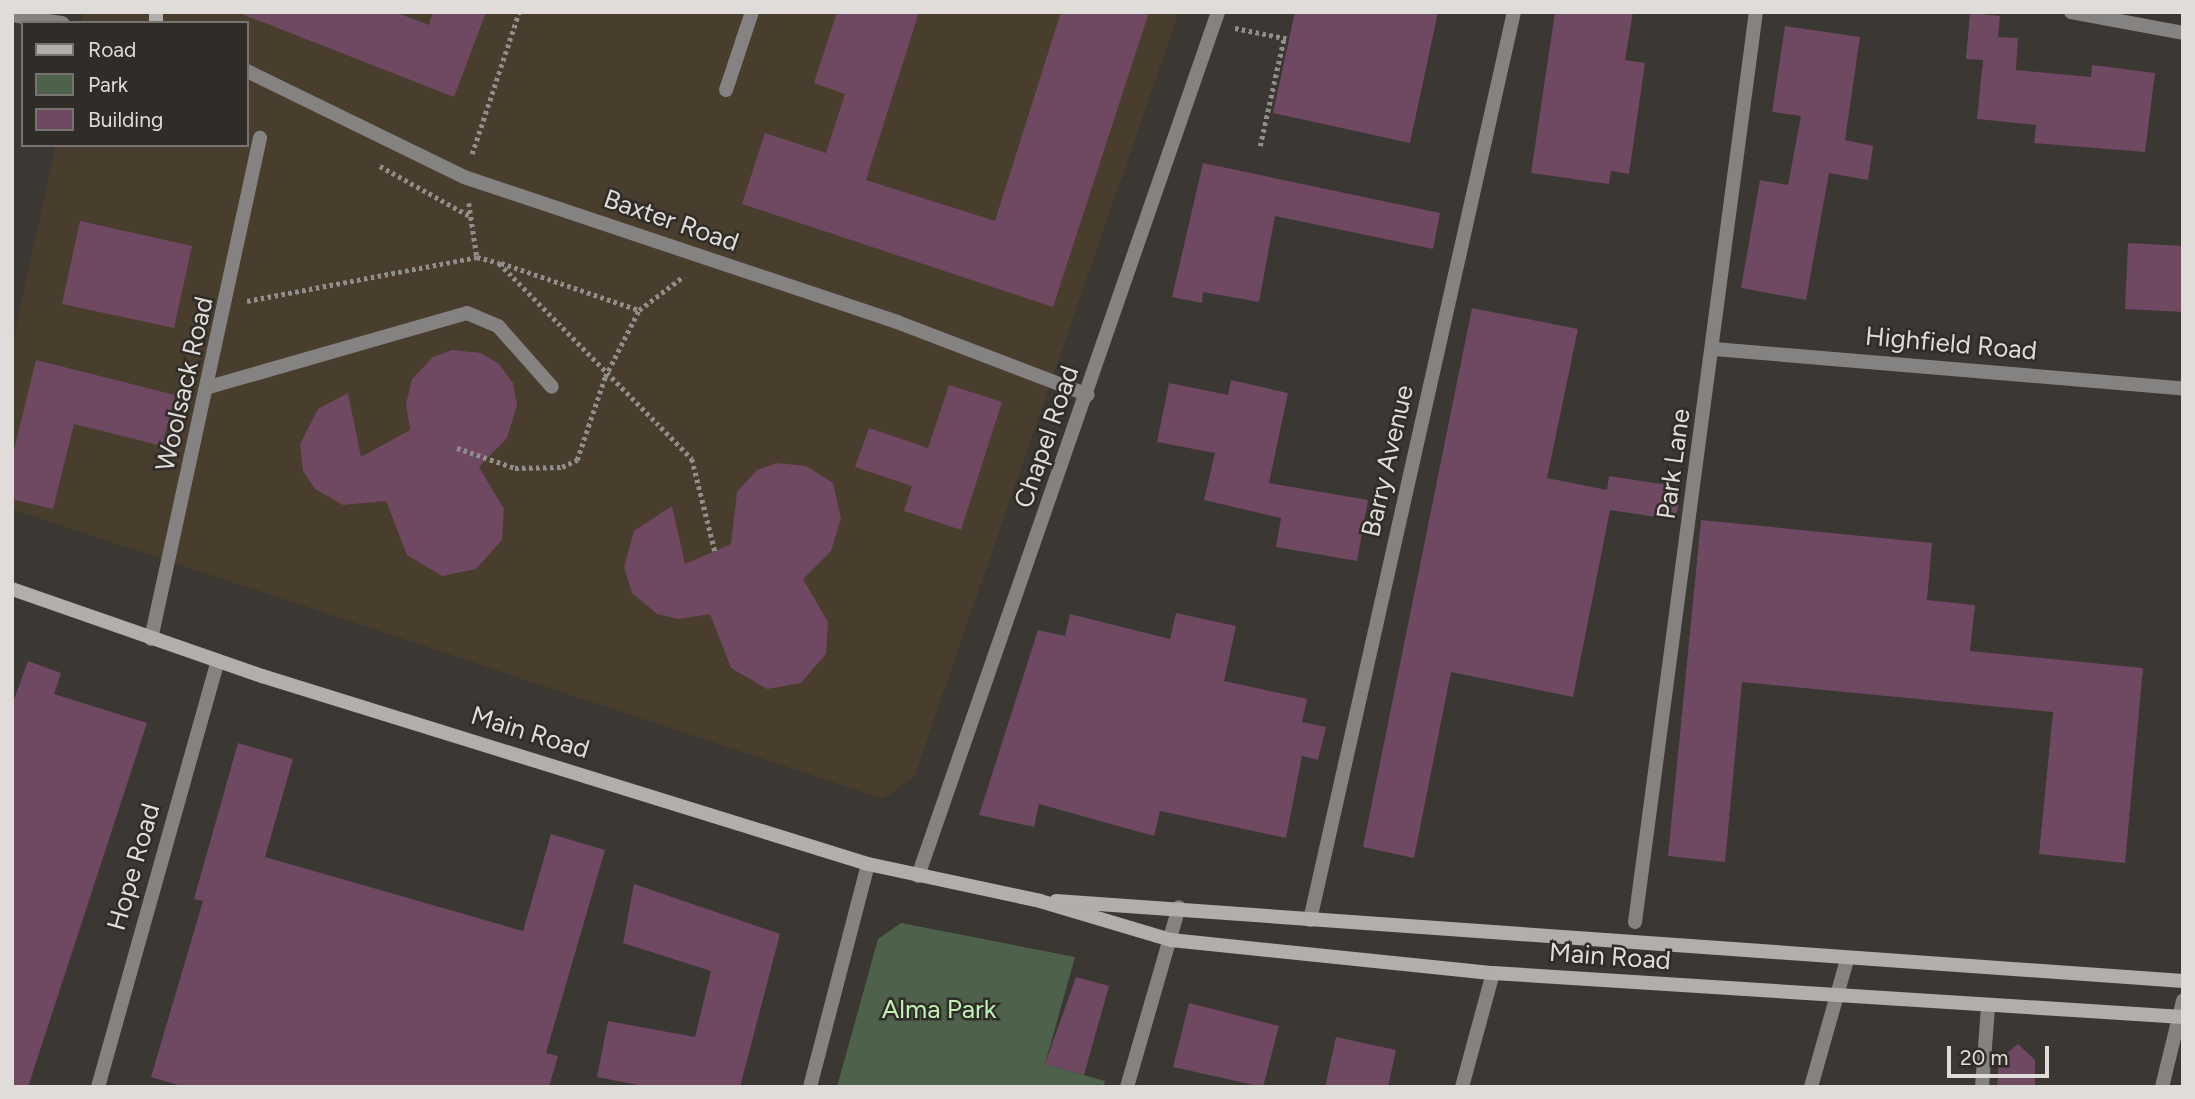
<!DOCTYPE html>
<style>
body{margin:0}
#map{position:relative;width:2195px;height:1099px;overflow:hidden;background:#3b3733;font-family:Figtree,sans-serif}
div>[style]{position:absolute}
.education>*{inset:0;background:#493d2e}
.green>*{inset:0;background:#4e614a}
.building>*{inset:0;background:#6f4861}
.path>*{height:4.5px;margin-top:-2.25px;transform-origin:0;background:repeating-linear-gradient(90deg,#928e8b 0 3.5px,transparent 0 7px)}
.lane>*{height:14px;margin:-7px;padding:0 7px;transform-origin:7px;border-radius:7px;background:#858381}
.street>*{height:14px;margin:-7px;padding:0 7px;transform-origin:7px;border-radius:7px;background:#858381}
.secondary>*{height:14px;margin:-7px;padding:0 7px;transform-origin:7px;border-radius:7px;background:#b1aeab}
span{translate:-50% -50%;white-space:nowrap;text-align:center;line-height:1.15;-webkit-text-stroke:5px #302d29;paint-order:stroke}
.street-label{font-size:26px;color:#dfdcda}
.park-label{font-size:26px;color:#c0f2b6}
.frame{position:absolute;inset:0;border:14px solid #dfdcda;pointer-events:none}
.legend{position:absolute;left:21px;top:21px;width:228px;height:126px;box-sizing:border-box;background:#302d29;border:2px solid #767370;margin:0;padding:9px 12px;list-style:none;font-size:21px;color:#dfdcda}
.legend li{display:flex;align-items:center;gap:14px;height:35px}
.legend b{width:35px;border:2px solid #767370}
.scale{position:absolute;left:1947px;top:1046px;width:102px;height:32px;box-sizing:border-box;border:4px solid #dfdcda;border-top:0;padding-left:9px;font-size:21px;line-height:24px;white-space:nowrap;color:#dfdcda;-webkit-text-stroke:5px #302d29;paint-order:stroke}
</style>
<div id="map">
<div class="education">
<i style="clip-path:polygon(83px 12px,1179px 12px,914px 777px,883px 799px,12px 509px,12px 344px,56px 145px,247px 145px,247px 23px,81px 23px)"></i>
</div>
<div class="green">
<i style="clip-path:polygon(901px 923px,1075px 957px,1045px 1064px,1105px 1081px,1104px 1087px,837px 1087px,878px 939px)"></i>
</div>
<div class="building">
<i style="clip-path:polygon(237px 12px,395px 12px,429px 25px,433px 12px,486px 12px,454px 97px)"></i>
<i style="clip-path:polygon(837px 12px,919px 12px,866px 180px,995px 221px,1061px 12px,1149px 12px,1053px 307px,742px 204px,765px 133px,826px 153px,845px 94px,814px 83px)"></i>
<i style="clip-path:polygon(1295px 12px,1438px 12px,1410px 143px,1273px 113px)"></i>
<i style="clip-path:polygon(1555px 12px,1633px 12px,1625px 60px,1645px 63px,1629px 174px,1611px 171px,1609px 184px,1531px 173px)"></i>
<i style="clip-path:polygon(1970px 13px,2000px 16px,1998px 37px,2018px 38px,2016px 70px,2091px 77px,2092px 65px,2155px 73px,2145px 152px,2034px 143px,2036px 125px,1977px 119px,1983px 60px,1966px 59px)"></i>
<i style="clip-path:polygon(1785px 26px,1860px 37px,1845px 140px,1873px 146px,1868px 180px,1829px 173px,1806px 300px,1741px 288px,1760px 180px,1788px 185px,1801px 116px,1772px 112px)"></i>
<i style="clip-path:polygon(1203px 163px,1440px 213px,1433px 249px,1275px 216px,1259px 302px,1203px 292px,1202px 303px,1172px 297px)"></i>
<i style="clip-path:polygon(80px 221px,192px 246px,174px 328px,62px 304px)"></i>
<i style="clip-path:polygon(2128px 243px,2183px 246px,2183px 312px,2125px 309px)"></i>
<i style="clip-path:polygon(1472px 308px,1578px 329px,1547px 478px,1607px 490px,1609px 476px,1681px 487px,1676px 520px,1610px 510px,1573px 697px,1451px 672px,1414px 858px,1363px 847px)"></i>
<i style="clip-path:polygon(452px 350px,481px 353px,499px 364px,513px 383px,517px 405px,507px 438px,479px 467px,504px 509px,502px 540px,476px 569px,442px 576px,407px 555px,386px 501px,343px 505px,315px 489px,303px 471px,300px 444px,318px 409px,348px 393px,361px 457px,410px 430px,406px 404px,412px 379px,433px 357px)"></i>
<i style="clip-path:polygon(36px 360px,175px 395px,162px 446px,74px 424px,53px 509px,12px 499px,12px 458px)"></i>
<i style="clip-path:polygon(1231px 380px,1288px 393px,1269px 483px,1368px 500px,1357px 561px,1276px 547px,1281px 518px,1204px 500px,1215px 453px,1157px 442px,1169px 383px,1228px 395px)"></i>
<i style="clip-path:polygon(949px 385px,1002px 402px,961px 530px,904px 511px,912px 486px,855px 467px,869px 428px,928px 448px)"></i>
<i style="clip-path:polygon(777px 463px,806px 466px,833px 483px,841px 518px,831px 551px,803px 579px,828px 622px,826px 654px,801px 683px,767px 689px,731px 668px,710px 614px,678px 619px,657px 614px,632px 593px,624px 567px,634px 531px,672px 506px,685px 564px,731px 544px,737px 492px,757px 470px)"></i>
<i style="clip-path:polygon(1701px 520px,1932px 543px,1927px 600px,1975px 605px,1970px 651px,2143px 668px,2125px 863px,2039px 854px,2053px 712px,1742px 682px,1725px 862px,1668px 856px)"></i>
<i style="clip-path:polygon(1176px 613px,1236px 626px,1224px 681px,1307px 699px,1302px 722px,1326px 727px,1318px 760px,1302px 756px,1286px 838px,1160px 811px,1154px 836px,1039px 804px,1034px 827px,979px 815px,1038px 630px,1065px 636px,1070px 614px,1170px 639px)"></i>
<i style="clip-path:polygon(28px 661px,61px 673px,54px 694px,147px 723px,28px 1087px,12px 1087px,12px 705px)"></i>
<i style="clip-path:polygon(238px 743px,293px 759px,265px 857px,523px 931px,551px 834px,605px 850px,546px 1053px,558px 1056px,549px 1087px,184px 1087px,151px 1077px,203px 901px,194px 899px)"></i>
<i style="clip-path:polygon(634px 884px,780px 934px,740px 1087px,648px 1087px,597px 1077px,608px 1021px,695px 1037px,711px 971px,623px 943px)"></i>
<i style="clip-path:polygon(1076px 977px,1109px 986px,1084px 1075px,1045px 1064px)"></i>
<i style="clip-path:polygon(1189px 1003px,1279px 1026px,1263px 1087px,1173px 1067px)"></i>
<i style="clip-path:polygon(1336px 1037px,1396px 1050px,1388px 1087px,1325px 1087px)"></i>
<i style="clip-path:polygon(2018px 1044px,2035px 1060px,2035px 1087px,1997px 1087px,1999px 1059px)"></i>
</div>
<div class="path">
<i style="left:1235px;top:28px;width:55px;rotate:11.5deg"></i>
<i style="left:1260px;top:146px;width:111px;rotate:-77.5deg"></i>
<i style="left:472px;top:154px;width:150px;rotate:-71.7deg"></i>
<i style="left:380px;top:166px;width:103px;rotate:29.1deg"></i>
<i style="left:469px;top:203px;width:55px;rotate:81.6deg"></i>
<i style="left:477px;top:257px;width:23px;rotate:15deg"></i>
<i style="left:499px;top:263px;width:275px;rotate:45.4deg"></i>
<i style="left:692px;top:459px;width:95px;rotate:76deg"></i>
<i style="left:501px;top:263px;width:146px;rotate:18.8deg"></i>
<i style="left:247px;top:301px;width:234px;rotate:-10.8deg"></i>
<i style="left:457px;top:448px;width:61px;rotate:19deg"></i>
<i style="left:515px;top:468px;width:47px;rotate:-1.2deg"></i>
<i style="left:562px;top:467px;width:17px;rotate:-25deg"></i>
<i style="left:577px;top:460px;width:88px;rotate:-71.4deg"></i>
<i style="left:605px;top:377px;width:75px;rotate:-63.1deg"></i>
<i style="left:639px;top:310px;width:56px;rotate:-37.1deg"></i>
</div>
<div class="lane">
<i style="left:726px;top:90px;width:82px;rotate:-71.6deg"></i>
<i style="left:209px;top:387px;width:268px;rotate:-16deg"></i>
<i style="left:467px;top:313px;width:34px;rotate:23deg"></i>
<i style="left:498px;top:326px;width:81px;rotate:48.5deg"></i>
<i style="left:151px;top:639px;width:513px;rotate:-77.73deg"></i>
</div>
<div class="street">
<i style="left:2071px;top:12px;width:114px;rotate:10.6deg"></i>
<i style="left:12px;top:15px;width:51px;rotate:9.1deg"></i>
<i style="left:247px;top:71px;width:242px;rotate:26deg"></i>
<i style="left:464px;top:177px;width:457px;rotate:18.5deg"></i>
<i style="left:897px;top:322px;width:204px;rotate:20.9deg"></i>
<i style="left:1714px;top:349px;width:471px;rotate:4.8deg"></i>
<i style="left:918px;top:876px;width:915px;rotate:-70.85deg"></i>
<i style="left:1310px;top:920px;width:931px;rotate:-77.34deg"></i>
<i style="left:1635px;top:922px;width:918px;rotate:-82.43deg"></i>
<i style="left:98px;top:1087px;width:443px;rotate:-74.3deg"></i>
<i style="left:810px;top:1087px;width:230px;rotate:-75.4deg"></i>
<i style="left:1127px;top:1087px;width:187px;rotate:-73.9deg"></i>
<i style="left:1462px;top:1087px;width:118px;rotate:-74.8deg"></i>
<i style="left:1811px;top:1087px;width:132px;rotate:-74.2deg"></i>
<i style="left:1982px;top:1087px;width:80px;rotate:-85.7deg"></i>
<i style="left:2162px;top:1087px;width:89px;rotate:-76.3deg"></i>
</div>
<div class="secondary">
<i style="left:156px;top:23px;width:11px;rotate:-90deg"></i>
<i style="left:12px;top:589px;width:265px;rotate:19.2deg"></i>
<i style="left:262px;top:676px;width:634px;rotate:17.24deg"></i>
<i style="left:868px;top:864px;width:176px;rotate:12.1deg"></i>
<i style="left:1040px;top:901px;width:137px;rotate:16.6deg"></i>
<i style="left:1171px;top:940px;width:324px;rotate:5.9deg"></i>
<i style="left:1493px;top:973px;width:691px;rotate:3.65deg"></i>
<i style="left:1056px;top:901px;width:1130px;rotate:4.06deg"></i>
</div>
<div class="street-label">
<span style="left:671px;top:221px;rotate:19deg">Baxter Road</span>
<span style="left:1951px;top:344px;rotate:5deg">Highfield Road</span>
<span style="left:185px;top:384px;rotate:-77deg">Woolsack Road</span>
<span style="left:1047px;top:437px;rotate:-71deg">Chapel Road</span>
<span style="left:1388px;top:461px;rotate:-77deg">Barry Avenue</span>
<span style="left:1674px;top:464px;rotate:-82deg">Park Lane</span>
<span style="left:530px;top:733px;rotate:17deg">Main Road</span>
<span style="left:134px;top:867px;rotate:-74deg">Hope Road</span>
<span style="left:1610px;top:957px;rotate:4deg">Main Road</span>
</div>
<div class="park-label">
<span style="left:939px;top:1010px">Alma Park</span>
</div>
<div class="frame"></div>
<ul class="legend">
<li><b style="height:9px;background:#b1aeab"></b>Road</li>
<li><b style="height:19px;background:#4e614a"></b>Park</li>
<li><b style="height:19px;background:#6f4861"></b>Building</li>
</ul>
<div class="scale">20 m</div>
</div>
